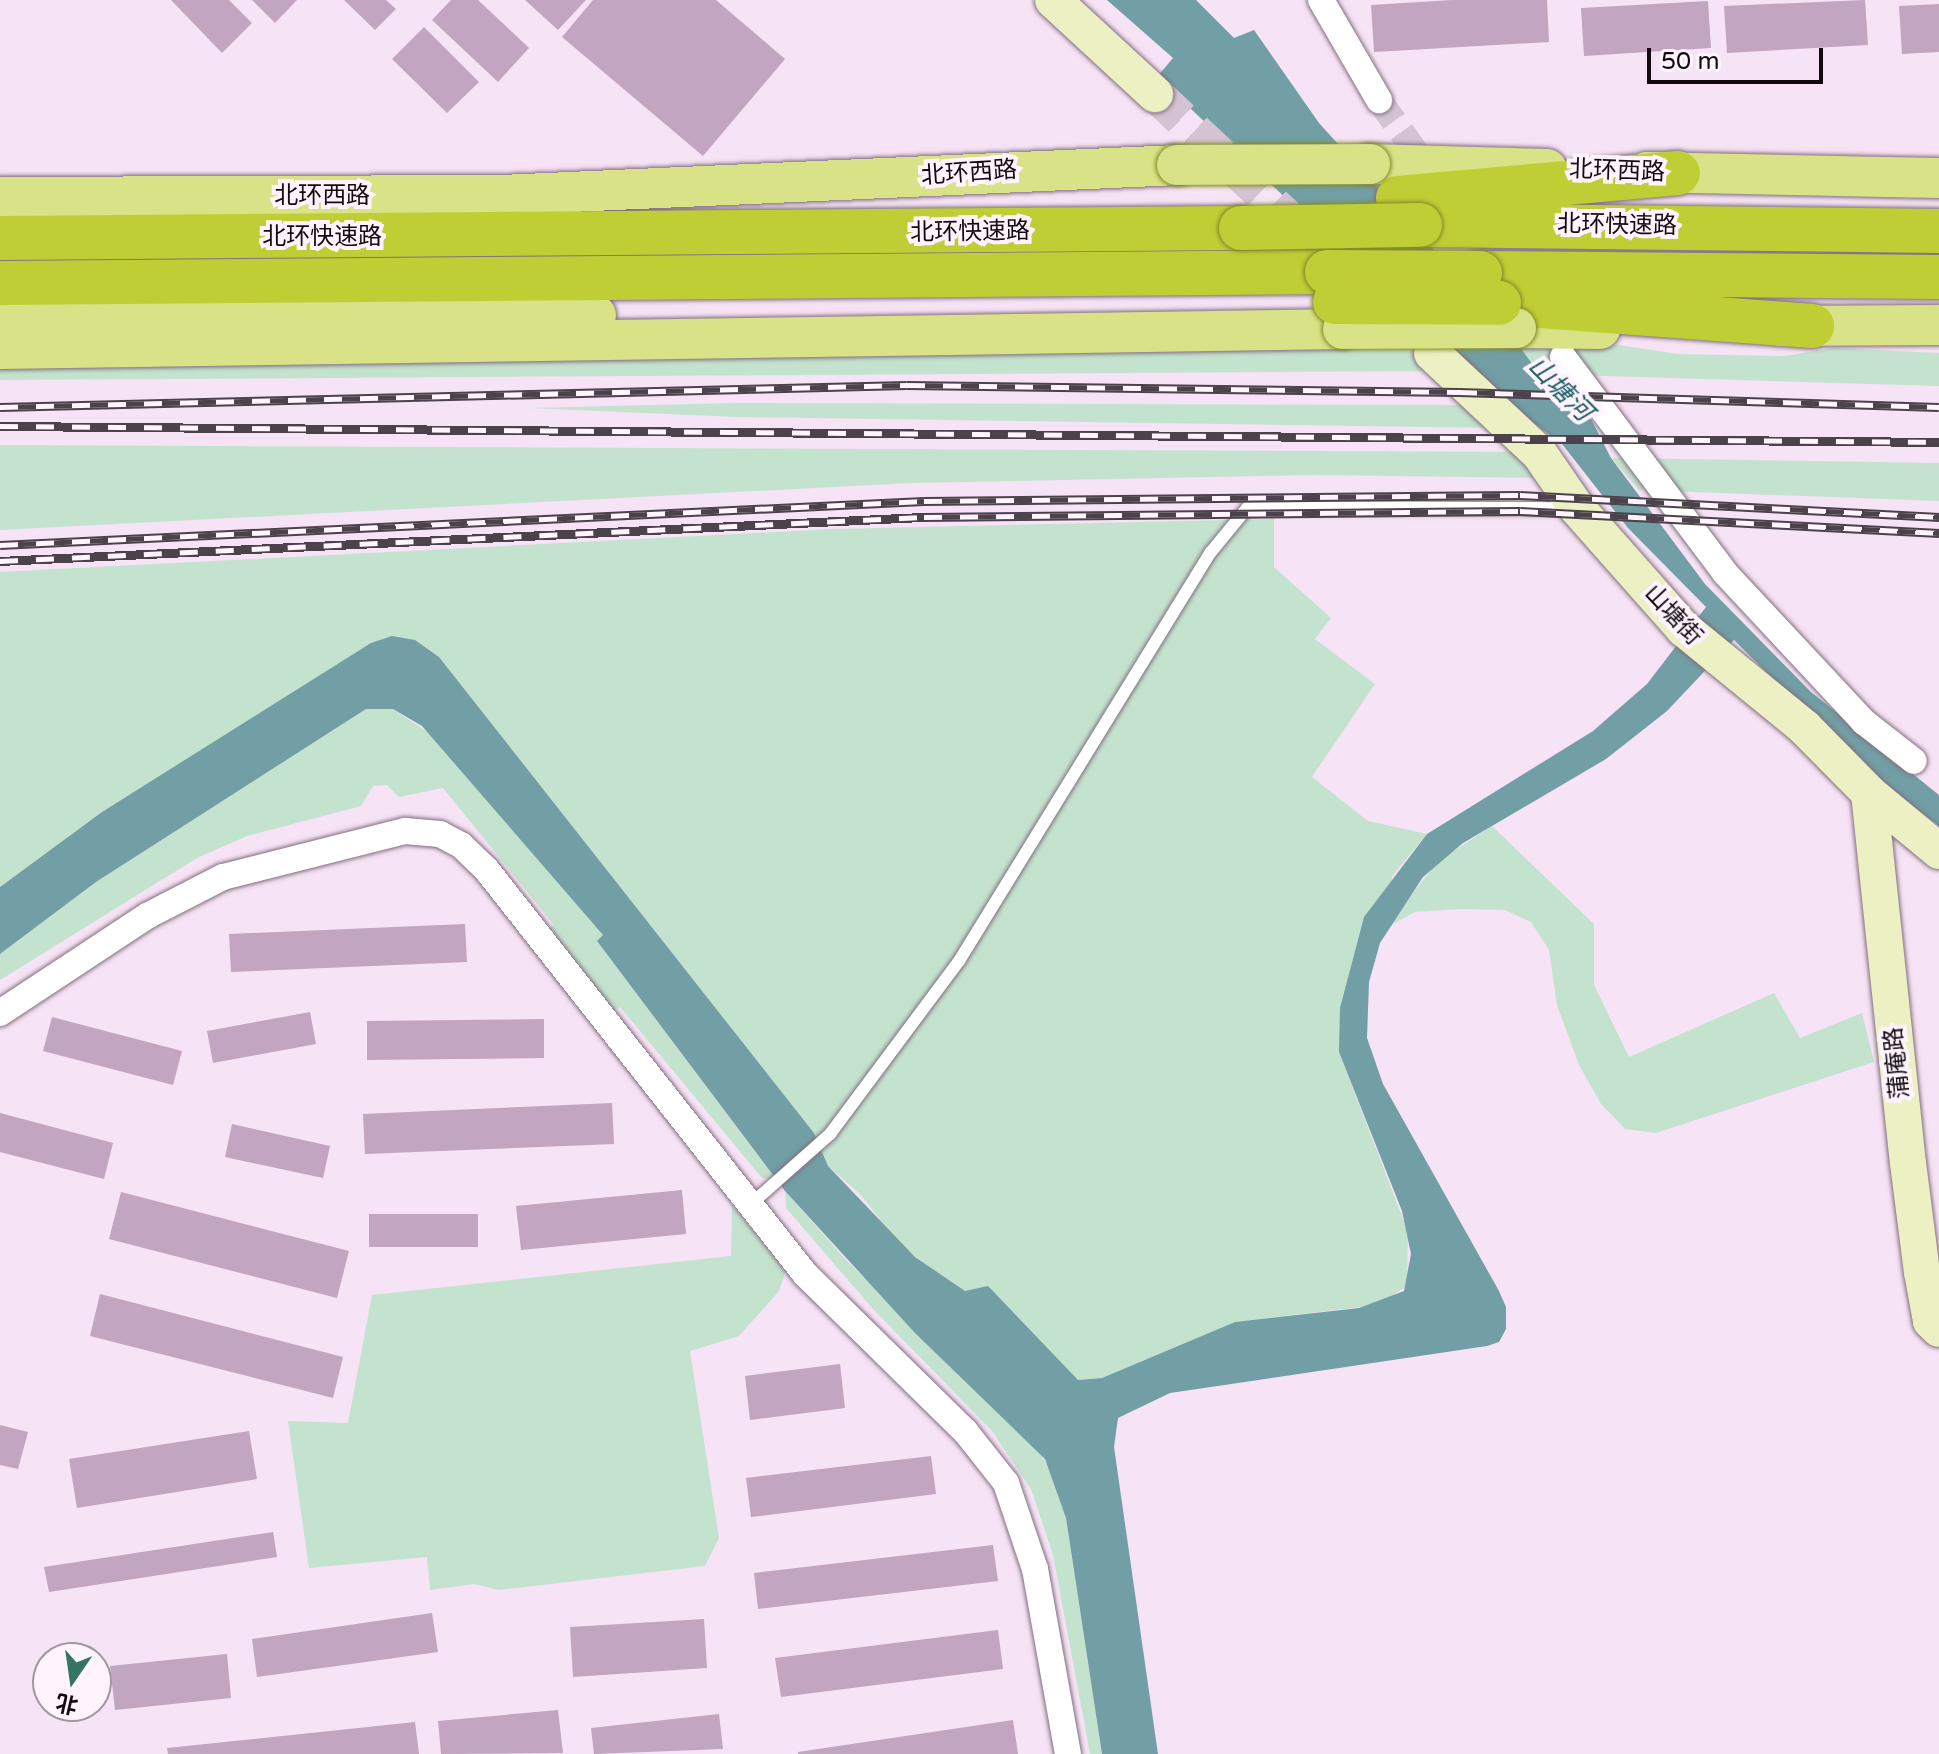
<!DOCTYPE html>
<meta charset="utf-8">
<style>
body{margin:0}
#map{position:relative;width:1939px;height:1754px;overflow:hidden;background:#f6e3f5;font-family:"Varela Round","Noto Sans SC",sans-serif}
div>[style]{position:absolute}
.green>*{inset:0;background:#c4e3cf}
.water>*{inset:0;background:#719fa5}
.building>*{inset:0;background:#c2a5c1}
.street-tunnel>*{height:26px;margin-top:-13px;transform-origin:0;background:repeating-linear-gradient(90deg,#d4c3d3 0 26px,transparent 0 39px)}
.secondary-tunnel>*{height:36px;margin-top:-18px;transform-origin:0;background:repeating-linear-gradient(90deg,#d4c3d3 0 36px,transparent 0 54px)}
.roads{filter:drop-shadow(0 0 2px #806f7f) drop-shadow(0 0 2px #806f7f)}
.lane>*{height:12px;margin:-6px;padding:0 6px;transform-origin:6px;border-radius:6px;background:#fff}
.street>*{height:26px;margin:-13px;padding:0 13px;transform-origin:13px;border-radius:13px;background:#fff}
.secondary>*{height:36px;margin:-18px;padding:0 18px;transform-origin:18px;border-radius:18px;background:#ecf0c2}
.primary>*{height:40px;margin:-20px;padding:0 20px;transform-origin:20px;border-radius:20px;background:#d9e286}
.highway>*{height:44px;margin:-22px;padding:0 22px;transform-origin:22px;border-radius:22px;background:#c0ce35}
.rail>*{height:9px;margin-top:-4.5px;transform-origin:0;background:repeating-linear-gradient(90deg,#fff3fe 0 18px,#4c424b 0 36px);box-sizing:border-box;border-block:2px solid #4c424b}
.bridges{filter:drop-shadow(0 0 2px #838a28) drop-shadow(0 0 2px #838a28)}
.primary-bridge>*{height:40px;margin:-20px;padding:0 20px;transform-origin:20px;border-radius:20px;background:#d9e286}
.highway-bridge>*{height:44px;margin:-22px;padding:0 22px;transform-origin:22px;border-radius:22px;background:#c0ce35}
span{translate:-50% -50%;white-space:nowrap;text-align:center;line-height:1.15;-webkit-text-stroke:8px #fff3fe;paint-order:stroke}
.street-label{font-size:24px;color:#120c11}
.water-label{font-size:26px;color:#1b5c63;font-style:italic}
.north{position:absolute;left:32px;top:1642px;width:80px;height:80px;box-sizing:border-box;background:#fff3fe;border:2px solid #a0979f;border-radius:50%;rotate:193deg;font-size:22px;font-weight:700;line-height:32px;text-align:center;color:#120c11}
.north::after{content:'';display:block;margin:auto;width:28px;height:36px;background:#337463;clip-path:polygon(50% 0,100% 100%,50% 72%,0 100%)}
.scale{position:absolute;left:1647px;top:48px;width:176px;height:36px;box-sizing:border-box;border:4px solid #120c11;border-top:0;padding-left:10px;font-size:24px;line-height:28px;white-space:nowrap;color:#120c11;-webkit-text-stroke:6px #fff3fe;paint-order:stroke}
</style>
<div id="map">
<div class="green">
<i style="clip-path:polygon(1408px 341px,1440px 371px,0 380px,0 359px)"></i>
<i style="clip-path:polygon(1618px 345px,1678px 354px,1785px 356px,1834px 348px,1939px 353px,1939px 386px,1539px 374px,1519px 346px)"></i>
<i style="clip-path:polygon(734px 403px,1481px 405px,1502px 428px,737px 417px,530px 408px)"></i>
<i style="clip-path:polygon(0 445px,1527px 452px,1552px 478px,1316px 475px,911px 483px,0 530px)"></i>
<i style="clip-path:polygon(1611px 458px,1939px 463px,1939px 501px,1639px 490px)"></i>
<i style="clip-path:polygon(1274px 519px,1274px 567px,1331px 618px,1315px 639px,1375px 684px,1312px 777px,1368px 821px,1427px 834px,1393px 875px,1339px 1052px,1408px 1232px,1407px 1286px,1377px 1305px,1235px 1322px,1102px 1378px,1078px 1380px,899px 1244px,861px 1195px,828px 1166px,814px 1133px,439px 657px,385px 638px,102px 812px,0 887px,0 572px,833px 529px)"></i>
<i style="clip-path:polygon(366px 709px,393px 709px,438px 739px,604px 936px,597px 941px,775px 1178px,762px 1178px,620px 1007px,608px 1013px,543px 933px,554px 925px,443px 788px,399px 797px,387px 785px,373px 786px,361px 806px,247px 836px,197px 858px,0 980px,0 954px,96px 882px)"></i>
<i style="clip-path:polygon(1492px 826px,1594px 924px,1594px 985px,1629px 1057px,1774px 993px,1800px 1038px,1862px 1013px,1874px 1062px,1656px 1133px,1625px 1129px,1601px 1104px,1579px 1065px,1557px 1005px,1549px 950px,1531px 922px,1505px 910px,1460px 909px,1415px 912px,1386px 928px,1437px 862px)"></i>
<i style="clip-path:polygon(785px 1191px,844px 1258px,1034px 1444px,1052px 1472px,1066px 1518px,1102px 1754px,1090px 1754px,1053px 1555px,1031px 1489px,992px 1431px,872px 1308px,786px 1208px)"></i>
<i style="clip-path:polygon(732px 1205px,786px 1270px,779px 1291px,739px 1336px,690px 1351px,719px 1538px,705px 1566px,499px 1590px,474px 1584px,430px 1590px,427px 1557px,309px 1568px,288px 1421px,348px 1423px,372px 1295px,731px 1256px)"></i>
</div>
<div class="water">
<i style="clip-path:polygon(1107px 0,1196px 0,1234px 38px,1254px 30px,1319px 123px,1511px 335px,1553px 392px,1568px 408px,1591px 419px,1611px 458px,1705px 584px,1811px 692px,1939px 795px,1939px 826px,1864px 769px,1734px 640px,1667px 711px,1606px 759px,1463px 843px,1423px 877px,1380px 943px,1369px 982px,1367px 1038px,1383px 1084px,1499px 1291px,1506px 1307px,1506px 1329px,1499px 1342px,1487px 1346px,1170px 1393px,1118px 1418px,1114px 1447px,1158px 1754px,1102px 1754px,1066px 1518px,1045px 1459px,915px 1333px,785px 1191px,597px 941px,603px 935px,422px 726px,393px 709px,366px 709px,96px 882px,0 954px,0 887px,102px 812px,371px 643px,392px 636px,415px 640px,439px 657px,814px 1133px,828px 1166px,915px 1257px,965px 1291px,988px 1286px,1078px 1380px,1102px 1378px,1235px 1322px,1359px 1308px,1404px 1291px,1411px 1254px,1402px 1211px,1339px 1052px,1340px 1008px,1364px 917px,1427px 834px,1593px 731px,1647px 684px,1706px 607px,1628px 528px,1562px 444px,1461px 370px,1445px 348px,1157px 77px,1173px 58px)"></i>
</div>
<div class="building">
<i style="clip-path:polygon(171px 0,229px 0,252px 23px,222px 53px)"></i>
<i style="clip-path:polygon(252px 0,297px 0,275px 23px)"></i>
<i style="clip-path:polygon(344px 0,386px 0,396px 9px,375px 30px)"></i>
<i style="clip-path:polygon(451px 0,478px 0,529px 48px,498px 82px,432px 20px)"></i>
<i style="clip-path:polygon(525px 0,586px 0,558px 30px)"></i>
<i style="clip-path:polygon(593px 0,716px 0,785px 59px,703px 156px,562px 37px)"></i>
<i style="clip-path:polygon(1452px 0,1547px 0,1549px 42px,1374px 52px,1371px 5px)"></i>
<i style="clip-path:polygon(1865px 0,1868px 45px,1727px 53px,1724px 6px)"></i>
<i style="clip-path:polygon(1708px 1px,1711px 48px,1584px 56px,1581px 8px)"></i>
<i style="clip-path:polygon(1939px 4px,1939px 52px,1902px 54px,1899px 6px)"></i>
<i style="clip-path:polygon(424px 27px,479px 82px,447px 113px,392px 59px)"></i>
<i style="clip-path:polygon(465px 924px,467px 962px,231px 972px,229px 934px)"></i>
<i style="clip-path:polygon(310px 1012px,316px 1044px,213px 1063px,207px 1031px)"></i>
<i style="clip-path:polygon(52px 1017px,182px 1051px,173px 1085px,43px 1051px)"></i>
<i style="clip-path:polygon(544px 1019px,544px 1058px,367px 1060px,367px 1021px)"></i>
<i style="clip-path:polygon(612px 1103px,614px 1144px,365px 1154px,363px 1114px)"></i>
<i style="clip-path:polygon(0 1113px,113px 1143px,104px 1179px,0 1152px)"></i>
<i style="clip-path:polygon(232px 1124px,330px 1146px,323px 1178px,225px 1157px)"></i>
<i style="clip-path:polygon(682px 1190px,686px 1234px,521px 1250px,516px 1206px)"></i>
<i style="clip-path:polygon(121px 1192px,349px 1251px,337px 1298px,109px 1239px)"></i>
<i style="clip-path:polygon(369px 1214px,478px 1214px,478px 1247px,369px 1247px)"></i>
<i style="clip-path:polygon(100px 1294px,343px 1357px,333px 1398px,90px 1336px)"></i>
<i style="clip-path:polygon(840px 1364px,845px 1408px,750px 1420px,745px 1376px)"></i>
<i style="clip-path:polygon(0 1425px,28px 1432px,18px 1469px,0 1465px)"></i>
<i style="clip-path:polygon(249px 1431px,257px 1479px,77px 1508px,69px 1459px)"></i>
<i style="clip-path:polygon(931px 1456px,936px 1494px,751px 1517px,746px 1478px)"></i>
<i style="clip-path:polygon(273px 1532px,277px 1557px,49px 1592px,44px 1567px)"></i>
<i style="clip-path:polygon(993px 1545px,998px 1581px,758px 1609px,754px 1573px)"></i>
<i style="clip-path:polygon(432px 1613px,438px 1652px,257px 1677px,252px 1639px)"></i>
<i style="clip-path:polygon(704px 1619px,707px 1668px,573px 1677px,570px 1627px)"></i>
<i style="clip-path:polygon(998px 1630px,1003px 1669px,781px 1697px,775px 1658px)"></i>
<i style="clip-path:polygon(227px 1654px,231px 1698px,115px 1710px,110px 1666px)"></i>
<i style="clip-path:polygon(558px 1710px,563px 1753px,441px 1754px,438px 1721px)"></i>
<i style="clip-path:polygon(719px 1714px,723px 1749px,594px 1754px,591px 1728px)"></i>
<i style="clip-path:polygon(1013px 1720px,1018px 1754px,798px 1754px,798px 1752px)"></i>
<i style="clip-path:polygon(415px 1722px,419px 1754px,168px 1754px,167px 1748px)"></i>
</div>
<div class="street-tunnel">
<i style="left:1379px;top:100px;width:88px;rotate:54.7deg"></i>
</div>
<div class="secondary-tunnel">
<i style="left:1155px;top:94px;width:279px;rotate:43deg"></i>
</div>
<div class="roads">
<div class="lane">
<i style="left:751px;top:1204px;width:106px;rotate:-41.5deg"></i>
<i style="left:830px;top:1134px;width:216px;rotate:-53.3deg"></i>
<i style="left:959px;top:961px;width:480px;rotate:-58.4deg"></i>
<i style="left:1211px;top:552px;width:58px;rotate:-50.6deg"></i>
<i style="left:1248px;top:507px;width:322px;rotate:0.2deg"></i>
</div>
<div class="street">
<i style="left:1321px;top:0;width:116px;rotate:59.9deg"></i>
<i style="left:1563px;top:357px;width:270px;rotate:53.1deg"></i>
<i style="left:1725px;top:573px;width:204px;rotate:47deg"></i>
<i style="left:1864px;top:722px;width:63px;rotate:38deg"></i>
<i style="left:0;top:1013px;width:176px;rotate:-33.4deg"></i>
<i style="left:147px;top:916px;width:85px;rotate:-27.2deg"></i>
<i style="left:223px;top:877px;width:188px;rotate:-14.2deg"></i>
<i style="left:405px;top:831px;width:35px;rotate:5deg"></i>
<i style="left:440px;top:834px;width:24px;rotate:28deg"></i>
<i style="left:461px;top:845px;width:35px;rotate:44deg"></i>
<i style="left:486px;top:869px;width:516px;rotate:51.77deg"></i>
<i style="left:805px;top:1274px;width:224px;rotate:44.5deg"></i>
<i style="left:965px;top:1431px;width:66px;rotate:51.7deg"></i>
<i style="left:1006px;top:1483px;width:91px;rotate:71.4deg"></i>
<i style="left:1035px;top:1569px;width:188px;rotate:79.9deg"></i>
</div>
<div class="secondary">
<i style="left:1053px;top:0;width:139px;rotate:42.7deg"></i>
<i style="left:1432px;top:353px;width:146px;rotate:43.1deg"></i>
<i style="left:1539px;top:453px;width:67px;rotate:55.4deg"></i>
<i style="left:1577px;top:508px;width:162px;rotate:48.5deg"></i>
<i style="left:1684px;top:629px;width:155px;rotate:39.2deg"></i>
<i style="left:1804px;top:727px;width:93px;rotate:45.4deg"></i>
<i style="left:1869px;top:793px;width:91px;rotate:39.6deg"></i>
<i style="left:1869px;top:793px;width:372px;rotate:84deg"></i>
<i style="left:1908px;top:1163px;width:110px;rotate:82.7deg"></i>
<i style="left:1922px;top:1272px;width:50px;rotate:79.6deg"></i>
<i style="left:1931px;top:1321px;width:11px;rotate:45deg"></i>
</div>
<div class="primary">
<i style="left:1370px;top:164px;width:177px;rotate:1.6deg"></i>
<i style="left:1647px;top:172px;width:292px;rotate:1.2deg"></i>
<i style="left:0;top:197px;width:502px;rotate:-0.23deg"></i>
<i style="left:502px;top:195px;width:676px;rotate:-2.54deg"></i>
<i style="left:0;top:312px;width:596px;rotate:0.29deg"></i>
<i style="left:1780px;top:326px;width:159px;rotate:-0.4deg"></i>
<i style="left:1516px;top:328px;width:84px;rotate:0.7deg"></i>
<i style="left:0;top:349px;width:1343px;rotate:-0.85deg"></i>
</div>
<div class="highway">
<i style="left:1398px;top:198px;width:281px;rotate:-5.1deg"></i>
<i style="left:1420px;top:225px;width:519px;rotate:0.66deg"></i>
<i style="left:0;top:238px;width:1241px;rotate:-0.46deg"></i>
<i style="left:1480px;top:273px;width:459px;rotate:0.5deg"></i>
<i style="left:0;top:283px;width:1327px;rotate:-0.47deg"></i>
<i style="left:1499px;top:303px;width:314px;rotate:4.2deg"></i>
</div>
</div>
<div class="rail">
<i style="left:0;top:407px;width:907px;rotate:-1.39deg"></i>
<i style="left:907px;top:385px;width:552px;rotate:0.73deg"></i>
<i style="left:1459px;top:392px;width:480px;rotate:1.8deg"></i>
<i style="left:0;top:426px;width:1939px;rotate:0.47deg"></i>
<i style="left:0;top:545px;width:925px;rotate:-2.73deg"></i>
<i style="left:924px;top:501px;width:596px;rotate:-0.58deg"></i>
<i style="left:1520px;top:495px;width:420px;rotate:3deg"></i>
<i style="left:0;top:561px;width:925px;rotate:-2.73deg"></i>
<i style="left:924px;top:517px;width:596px;rotate:-0.58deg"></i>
<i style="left:1520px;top:511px;width:420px;rotate:3deg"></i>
</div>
<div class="bridges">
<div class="primary-bridge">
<i style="left:1177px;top:165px;width:193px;rotate:-0.3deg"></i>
<i style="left:1343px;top:329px;width:173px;rotate:-0.3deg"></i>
</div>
<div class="highway-bridge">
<i style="left:1241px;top:228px;width:179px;rotate:-1deg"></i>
<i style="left:1327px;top:272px;width:153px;rotate:0.4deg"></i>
<i style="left:1335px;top:302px;width:164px;rotate:0.3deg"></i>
</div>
</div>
<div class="street-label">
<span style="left:1617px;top:171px;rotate:2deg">北环西路</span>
<span style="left:969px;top:173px;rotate:-4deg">北环西路</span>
<span style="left:322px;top:196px">北环西路</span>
<span style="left:1617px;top:225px;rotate:1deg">北环快速路</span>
<span style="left:970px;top:232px;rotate:-1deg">北环快速路</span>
<span style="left:322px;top:237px">北环快速路</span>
<span style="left:1673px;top:615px;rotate:47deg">山塘街</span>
<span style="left:1897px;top:1063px;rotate:-96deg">蒲庵路</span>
</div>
<div class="water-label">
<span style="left:1560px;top:389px;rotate:45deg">山塘河</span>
</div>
<div class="north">北</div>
<div class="scale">50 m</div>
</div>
